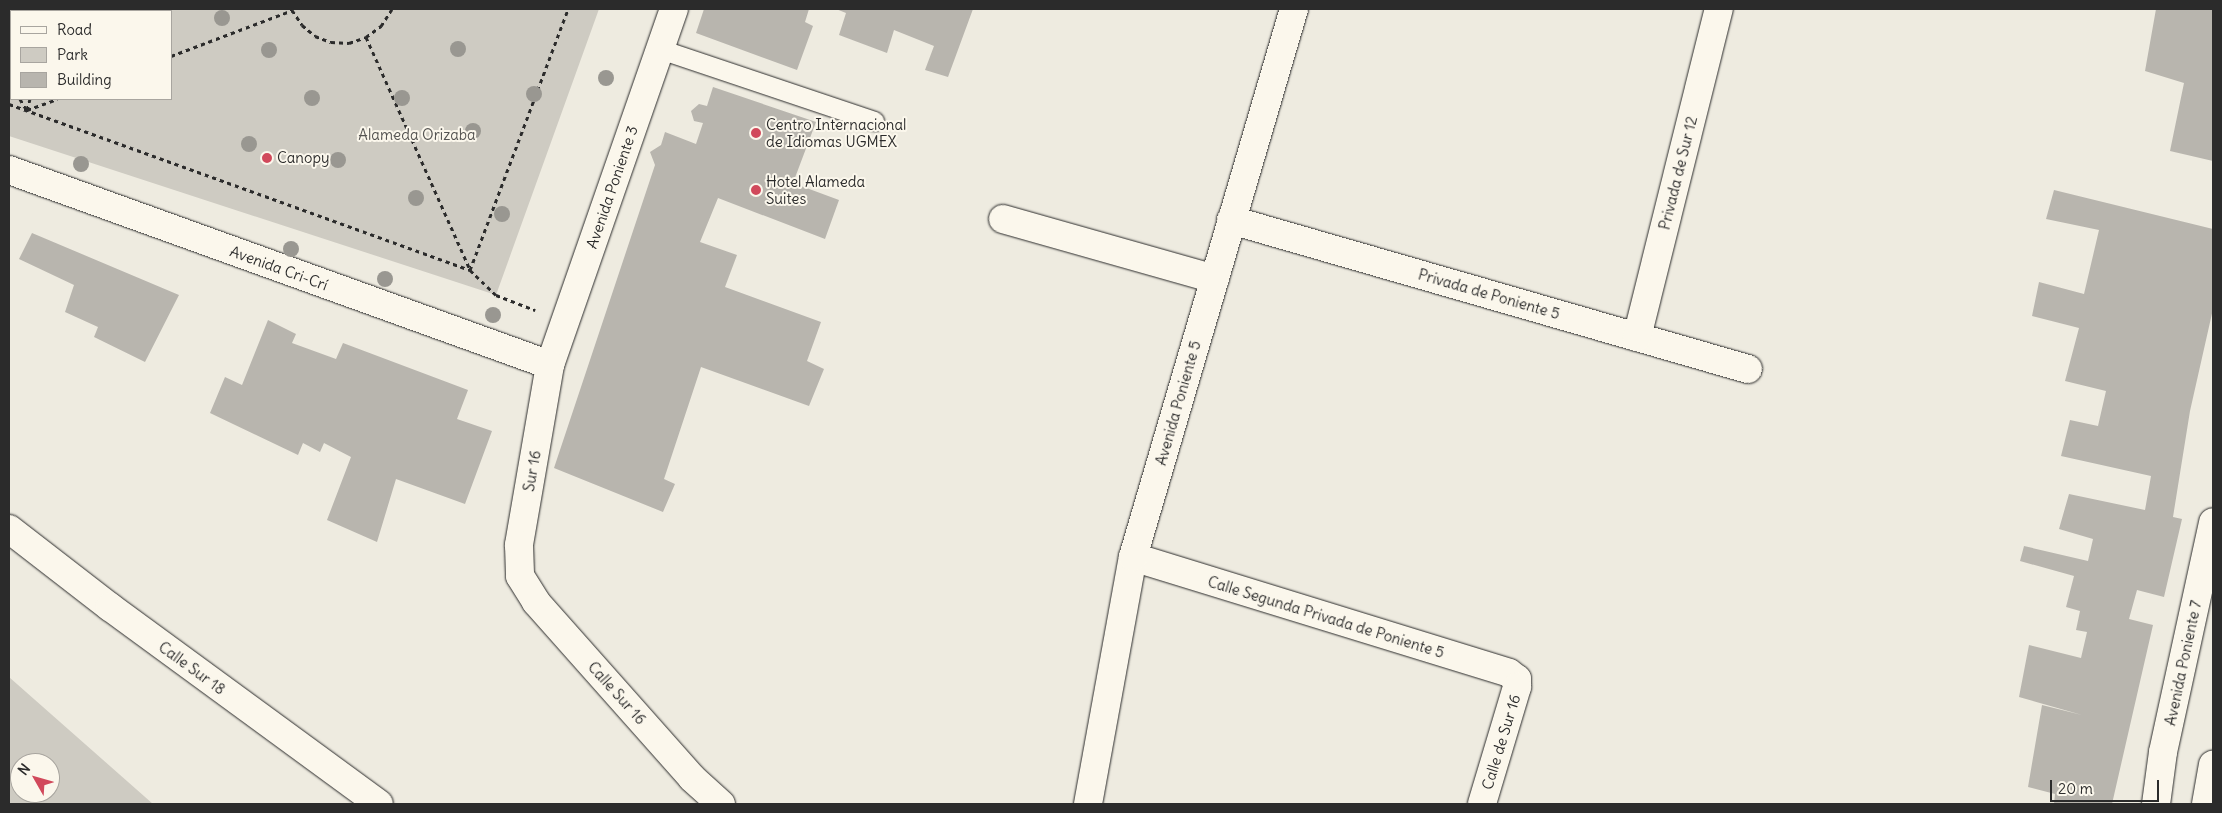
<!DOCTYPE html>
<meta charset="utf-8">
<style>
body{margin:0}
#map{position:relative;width:2222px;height:813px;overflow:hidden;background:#eeebe0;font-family:Delius,sans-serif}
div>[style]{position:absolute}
.green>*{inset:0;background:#cecbc2}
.building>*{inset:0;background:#b8b5ae}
.path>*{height:3px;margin-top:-1.5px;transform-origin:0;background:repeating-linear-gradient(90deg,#2b2b2b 0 4px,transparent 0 8px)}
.roads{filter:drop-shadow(0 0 1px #2b2b2b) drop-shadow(0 0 1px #2b2b2b)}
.service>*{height:19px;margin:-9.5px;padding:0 9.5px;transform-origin:9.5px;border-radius:9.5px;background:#fbf7ec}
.minor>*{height:28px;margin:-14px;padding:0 14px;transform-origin:14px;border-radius:14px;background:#fbf7ec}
.secondary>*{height:28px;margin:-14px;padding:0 14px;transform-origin:14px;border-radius:14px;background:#fbf7ec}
.primary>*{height:28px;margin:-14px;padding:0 14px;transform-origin:14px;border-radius:14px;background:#fbf7ec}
.trees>*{width:16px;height:16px;margin:-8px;border-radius:50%;background:#999791}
.dots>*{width:14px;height:14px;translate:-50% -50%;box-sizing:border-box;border:2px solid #fbf7ec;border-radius:50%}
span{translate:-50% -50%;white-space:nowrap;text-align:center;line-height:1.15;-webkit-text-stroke:4px #fbf7ec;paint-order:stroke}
.poi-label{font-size:15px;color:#2b2b2b}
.left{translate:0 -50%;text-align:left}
.park-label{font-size:15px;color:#545351}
.street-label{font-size:15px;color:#2b2b2b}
.frame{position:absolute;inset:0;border:10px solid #2b2b2b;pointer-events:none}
.legend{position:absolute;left:10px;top:10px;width:162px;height:90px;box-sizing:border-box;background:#fbf7ec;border:1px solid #a8a59f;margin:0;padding:6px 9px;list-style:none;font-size:15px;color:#2b2b2b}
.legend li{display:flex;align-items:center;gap:10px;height:25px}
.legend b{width:25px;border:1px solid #a8a59f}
.north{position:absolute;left:10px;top:753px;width:50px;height:50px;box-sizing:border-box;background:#fbf7ec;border:1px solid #a8a59f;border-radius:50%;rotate:308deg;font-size:14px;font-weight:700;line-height:20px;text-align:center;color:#2b2b2b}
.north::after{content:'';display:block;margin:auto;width:18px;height:22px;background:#d1495b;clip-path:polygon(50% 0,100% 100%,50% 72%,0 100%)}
.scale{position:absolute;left:2050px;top:780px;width:109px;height:22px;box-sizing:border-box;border:2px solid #2b2b2b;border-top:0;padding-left:6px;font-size:15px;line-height:18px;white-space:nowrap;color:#2b2b2b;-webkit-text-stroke:4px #fbf7ec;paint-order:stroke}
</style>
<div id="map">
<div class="green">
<i style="clip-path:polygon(evenodd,9px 9px,599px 9px,496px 295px,9px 136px,9px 9px,11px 11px,171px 11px,171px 99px,11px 99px,11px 11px)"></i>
<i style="clip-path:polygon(evenodd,9px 677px,153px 804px,9px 804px,9px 677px,20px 763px,50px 763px,50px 793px,20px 793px,20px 763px)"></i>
</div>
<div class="building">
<i style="clip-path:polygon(704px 9px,809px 9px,805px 22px,813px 26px,797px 70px,696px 33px)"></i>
<i style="clip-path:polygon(836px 9px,973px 9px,948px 77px,925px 70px,934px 46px,894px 30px,887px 53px,839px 35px,846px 13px)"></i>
<i style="clip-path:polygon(2156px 9px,2213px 9px,2213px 161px,2170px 151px,2184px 83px,2145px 71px)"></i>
<i style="clip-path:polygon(713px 87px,816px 122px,793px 183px,839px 200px,825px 239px,718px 198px,700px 242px,737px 255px,725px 287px,821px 322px,807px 361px,824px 369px,809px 406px,701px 367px,664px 479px,675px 484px,663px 512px,554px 468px,655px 165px,650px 152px,661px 145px,665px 132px,696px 144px,703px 123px,694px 121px,691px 111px,699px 104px,707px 106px)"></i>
<i style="clip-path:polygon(2054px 190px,2213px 229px,2213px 309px,2190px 411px,2173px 517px,2182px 519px,2164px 597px,2137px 590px,2129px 619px,2153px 625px,2112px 804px,2054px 804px,2055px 794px,2028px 787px,2042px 705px,2082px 715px,2019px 697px,2029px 645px,2081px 658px,2087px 632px,2076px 630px,2080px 611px,2066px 607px,2074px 576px,2020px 561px,2024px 546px,2088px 561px,2093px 539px,2059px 529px,2069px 494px,2145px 510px,2151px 476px,2061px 456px,2070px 420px,2098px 426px,2106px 391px,2065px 381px,2079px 328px,2032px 316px,2039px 282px,2084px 294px,2099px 230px,2046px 219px)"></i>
<i style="clip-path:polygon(32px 233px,179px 295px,145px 362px,94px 337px,98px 327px,65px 312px,74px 285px,19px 259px)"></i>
<i style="clip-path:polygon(268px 320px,296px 334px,292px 343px,336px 359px,343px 343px,468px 390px,457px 419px,492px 431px,465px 504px,396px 479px,377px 542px,327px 520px,351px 457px,324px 443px,320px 452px,303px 443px,298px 455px,210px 413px,225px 377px,242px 385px)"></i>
</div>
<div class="path">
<i style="left:292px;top:10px;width:18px;rotate:56deg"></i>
<i style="left:302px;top:25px;width:17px;rotate:40deg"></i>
<i style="left:315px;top:36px;width:17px;rotate:21deg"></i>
<i style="left:331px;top:42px;width:18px;rotate:3deg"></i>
<i style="left:349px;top:43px;width:18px;rotate:-19deg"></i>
<i style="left:366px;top:37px;width:19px;rotate:-36deg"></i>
<i style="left:381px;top:26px;width:20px;rotate:-57deg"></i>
<i style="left:55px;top:11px;width:2px;rotate:-90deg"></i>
<i style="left:366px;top:37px;width:255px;rotate:65.9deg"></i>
<i style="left:470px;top:270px;width:36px;rotate:44deg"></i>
<i style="left:496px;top:295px;width:42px;rotate:21deg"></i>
<i style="left:171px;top:56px;width:130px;rotate:-20.7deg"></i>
<i style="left:9px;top:81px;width:4px;rotate:63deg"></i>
<i style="left:20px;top:99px;width:12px;rotate:59deg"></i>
<i style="left:9px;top:104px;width:490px;rotate:19.8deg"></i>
<i style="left:470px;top:270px;width:279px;rotate:-69.4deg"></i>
<i style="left:27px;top:110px;width:32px;rotate:-20deg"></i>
<i style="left:27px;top:110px;width:11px;rotate:-75deg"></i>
</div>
<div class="roads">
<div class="service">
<i style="left:660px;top:49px;width:226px;rotate:18.6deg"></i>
</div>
<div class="minor">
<i style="left:1003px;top:219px;width:220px;rotate:15.8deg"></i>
<i style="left:1231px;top:220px;width:538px;rotate:16.08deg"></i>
<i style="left:1637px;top:337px;width:338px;rotate:-76deg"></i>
<i style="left:550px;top:365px;width:377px;rotate:-70.8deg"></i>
<i style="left:9px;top:529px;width:128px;rotate:37.7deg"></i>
<i style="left:110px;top:607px;width:333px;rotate:36.2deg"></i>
<i style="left:1133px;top:557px;width:393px;rotate:17.1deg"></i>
<i style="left:1509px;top:673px;width:10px;rotate:37deg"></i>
<i style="left:1517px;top:679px;width:8px;rotate:90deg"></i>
<i style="left:1517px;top:687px;width:122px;rotate:106.7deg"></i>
<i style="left:1088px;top:804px;width:251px;rotate:-79.7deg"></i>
<i style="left:1133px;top:557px;width:571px;rotate:-73.63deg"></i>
</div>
<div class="secondary">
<i style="left:9px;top:170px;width:575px;rotate:19.82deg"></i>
<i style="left:550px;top:365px;width:183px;rotate:99.8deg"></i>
<i style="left:519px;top:545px;width:31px;rotate:88deg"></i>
<i style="left:520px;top:576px;width:31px;rotate:58deg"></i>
<i style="left:536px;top:602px;width:235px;rotate:48.4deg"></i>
<i style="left:692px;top:778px;width:39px;rotate:42deg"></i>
</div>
<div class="primary">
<i style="left:2156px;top:804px;width:52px;rotate:-82.3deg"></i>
<i style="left:2163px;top:752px;width:235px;rotate:-77.7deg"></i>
<i style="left:2206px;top:804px;width:40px;rotate:-80deg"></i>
</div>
</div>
<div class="trees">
<i style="left:222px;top:18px"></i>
<i style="left:458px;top:49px"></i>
<i style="left:269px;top:50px"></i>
<i style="left:606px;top:78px"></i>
<i style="left:534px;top:94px"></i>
<i style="left:312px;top:98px"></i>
<i style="left:402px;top:98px"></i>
<i style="left:473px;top:131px"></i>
<i style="left:249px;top:144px"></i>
<i style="left:338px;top:160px"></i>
<i style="left:81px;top:164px"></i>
<i style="left:416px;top:198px"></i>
<i style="left:502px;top:214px"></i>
<i style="left:291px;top:249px"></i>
<i style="left:385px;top:279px"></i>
<i style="left:493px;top:315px"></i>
</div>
<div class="dots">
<i style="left:756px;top:133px;background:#d1495b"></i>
<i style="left:267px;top:158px;background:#d1495b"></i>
<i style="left:756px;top:190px;background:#d1495b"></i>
</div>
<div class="poi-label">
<span class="left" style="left:766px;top:133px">Centro Internacional<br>de Idiomas UGMEX</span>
<span class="left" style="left:277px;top:158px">Canopy</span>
<span class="left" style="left:766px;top:190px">Hotel Alameda<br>Suites</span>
</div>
<div class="park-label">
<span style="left:417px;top:135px">Alameda Orizaba</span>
</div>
<div class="street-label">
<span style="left:1678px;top:173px;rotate:-76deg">Privada de Sur 12</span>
<span style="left:612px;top:187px;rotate:-71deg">Avenida Poniente 3</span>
<span style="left:279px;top:268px;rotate:20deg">Avenida Cri-Crí</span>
<span style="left:1489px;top:294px;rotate:16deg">Privada de Poniente 5</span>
<span style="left:1178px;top:403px;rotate:-74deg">Avenida Poniente 5</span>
<span style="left:532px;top:471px;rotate:-80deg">Sur 16</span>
<span style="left:1326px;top:617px;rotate:17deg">Calle Segunda Privada de Poniente 5</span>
<span style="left:2183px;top:663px;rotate:-78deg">Avenida Poniente 7</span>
<span style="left:192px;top:668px;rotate:36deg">Calle Sur 18</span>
<span style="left:617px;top:693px;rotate:48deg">Calle Sur 16</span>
<span style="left:1501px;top:742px;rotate:-73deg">Calle de Sur 16</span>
</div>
<div class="frame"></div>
<ul class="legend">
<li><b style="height:6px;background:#fbf7ec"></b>Road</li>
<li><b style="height:14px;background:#cecbc2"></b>Park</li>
<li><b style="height:14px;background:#b8b5ae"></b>Building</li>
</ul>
<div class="north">N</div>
<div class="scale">20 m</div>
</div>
